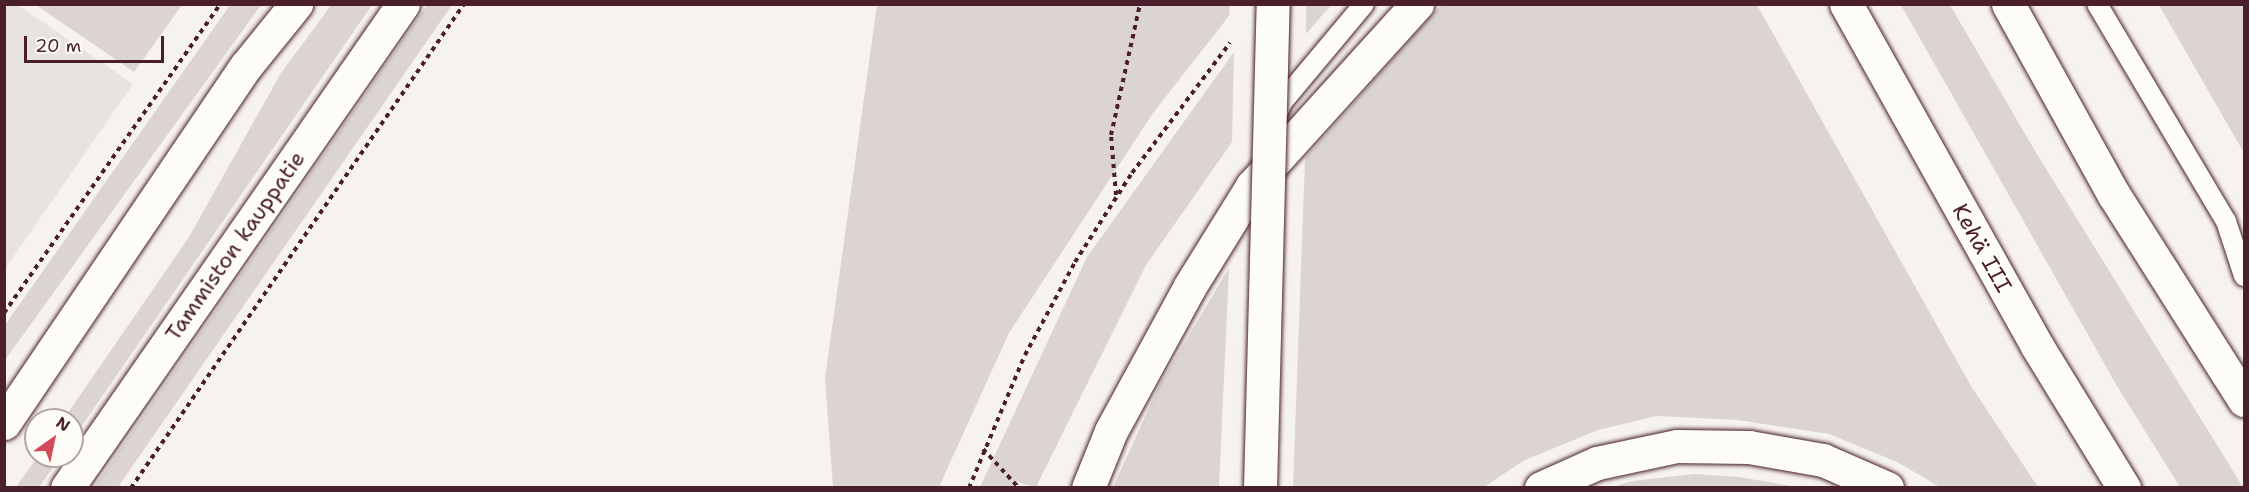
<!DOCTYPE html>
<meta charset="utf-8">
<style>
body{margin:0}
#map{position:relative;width:2249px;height:492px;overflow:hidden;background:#f6f3ef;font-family:"Shantell Sans",sans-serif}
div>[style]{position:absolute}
.built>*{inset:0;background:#e9e3e0}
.green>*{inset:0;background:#dcd4d2}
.path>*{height:4px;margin-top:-2px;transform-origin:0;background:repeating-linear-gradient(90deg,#4a1f2b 0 4.5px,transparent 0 9px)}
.roads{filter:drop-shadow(0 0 2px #4a1f2b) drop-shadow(0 0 2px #4a1f2b)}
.lane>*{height:20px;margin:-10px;padding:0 10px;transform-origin:10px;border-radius:10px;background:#fdfcf7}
.secondary>*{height:33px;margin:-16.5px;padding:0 16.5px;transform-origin:16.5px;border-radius:16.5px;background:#fdfcf7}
.highway>*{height:33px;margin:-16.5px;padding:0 16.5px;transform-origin:16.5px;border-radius:16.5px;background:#fdfcf7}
.bridges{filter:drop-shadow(0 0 2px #4a1f2b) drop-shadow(0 0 2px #4a1f2b)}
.highway-bridge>*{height:33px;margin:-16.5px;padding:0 16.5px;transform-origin:16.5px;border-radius:16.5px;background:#fdfcf7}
span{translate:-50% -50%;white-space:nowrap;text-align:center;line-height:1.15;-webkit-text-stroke:4.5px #fdfcf7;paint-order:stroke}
.street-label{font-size:22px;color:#4a1f2b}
.frame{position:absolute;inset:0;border:6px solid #4a1f2b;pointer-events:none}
.north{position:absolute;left:24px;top:408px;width:60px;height:60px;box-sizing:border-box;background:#fdfcf7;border:2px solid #b5a4a5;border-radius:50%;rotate:33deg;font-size:16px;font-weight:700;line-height:24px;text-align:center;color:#4a1f2b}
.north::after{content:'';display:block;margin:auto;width:21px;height:27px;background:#d1495b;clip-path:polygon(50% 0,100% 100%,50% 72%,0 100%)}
.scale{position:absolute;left:24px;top:36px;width:140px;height:27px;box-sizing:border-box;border:3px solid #4a1f2b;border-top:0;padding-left:8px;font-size:18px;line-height:21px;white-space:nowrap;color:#4a1f2b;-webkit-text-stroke:4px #fdfcf7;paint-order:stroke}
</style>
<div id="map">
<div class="built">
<i style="clip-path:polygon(5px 4px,18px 5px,133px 84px,5px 269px)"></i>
</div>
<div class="green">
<i style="clip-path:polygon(332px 4px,372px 5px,72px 440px,72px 420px,63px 420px,189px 237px,281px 73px)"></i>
<i style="clip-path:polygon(1442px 4px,1757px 5px,1971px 386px,2038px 487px,1940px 487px,1897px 462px,1829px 434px,1738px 420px,1656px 416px,1598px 430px,1523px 461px,1484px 487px,1293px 487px,1305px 158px)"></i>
<i style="clip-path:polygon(36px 5px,182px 5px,134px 72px)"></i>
<i style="clip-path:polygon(230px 5px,261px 5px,5px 360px,5px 325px)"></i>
<i style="clip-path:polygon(427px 5px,452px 5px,118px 487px,94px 487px)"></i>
<i style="clip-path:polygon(877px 5px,1230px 5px,1229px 16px,1153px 113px,1009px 333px,939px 487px,833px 487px,825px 378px)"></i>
<i style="clip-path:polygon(1306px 5px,1331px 5px,1306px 34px)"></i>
<i style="clip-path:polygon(1901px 5px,1950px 5px,2035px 151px,2243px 487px,2180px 487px,2117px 386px)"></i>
<i style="clip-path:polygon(2159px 5px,2244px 5px,2244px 153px)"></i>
<i style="clip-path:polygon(1234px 52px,1232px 142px,1146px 265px,1036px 487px,1017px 482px,1015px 487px,980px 487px,1087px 257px)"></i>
<i style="clip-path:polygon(1229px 268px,1219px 487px,1113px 487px,1160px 384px)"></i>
<i style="clip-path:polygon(38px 456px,61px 456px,39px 487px,16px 487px)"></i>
<i style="clip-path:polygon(1695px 474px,1739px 477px,1797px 487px,1613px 487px,1632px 481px)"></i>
</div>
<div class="path">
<i style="left:1116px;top:195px;width:60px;rotate:-94.8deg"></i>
<i style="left:1111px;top:135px;width:134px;rotate:-77.5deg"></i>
<i style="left:4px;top:313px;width:377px;rotate:-55deg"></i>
<i style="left:983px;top:449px;width:53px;rotate:47.3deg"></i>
<i style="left:131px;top:488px;width:587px;rotate:-55.47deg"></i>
<i style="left:969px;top:488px;width:144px;rotate:-67.2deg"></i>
<i style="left:1025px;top:355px;width:106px;rotate:-61.7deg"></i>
<i style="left:1075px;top:262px;width:106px;rotate:-57.4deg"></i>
<i style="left:1132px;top:173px;width:163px;rotate:-53deg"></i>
</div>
<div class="roads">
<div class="lane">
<i style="left:2097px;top:4px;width:252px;rotate:59.3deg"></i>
<i style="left:2226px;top:221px;width:58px;rotate:71.9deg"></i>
<i style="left:1274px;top:120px;width:21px;rotate:-65deg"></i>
<i style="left:1283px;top:101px;width:126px;rotate:-50.1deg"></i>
</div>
<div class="secondary">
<i style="left:4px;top:423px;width:431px;rotate:-55.9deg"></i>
<i style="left:246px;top:66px;width:80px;rotate:-51.1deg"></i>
<i style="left:67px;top:488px;width:589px;rotate:-55.23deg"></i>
</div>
<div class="highway">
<i style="left:1846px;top:4px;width:392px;rotate:60.8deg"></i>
<i style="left:2037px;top:346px;width:167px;rotate:58.5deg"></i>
<i style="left:2008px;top:4px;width:218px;rotate:61deg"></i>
<i style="left:2114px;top:195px;width:243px;rotate:57.6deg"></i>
<i style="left:1088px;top:488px;width:61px;rotate:-68deg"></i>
<i style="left:1111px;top:431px;width:165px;rotate:-61.4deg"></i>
<i style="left:1190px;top:286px;width:118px;rotate:-58.2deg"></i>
<i style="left:1252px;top:186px;width:246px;rotate:-47.8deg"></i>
<i style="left:1541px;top:488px;width:61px;rotate:-24.1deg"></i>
<i style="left:1597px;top:463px;width:82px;rotate:-12deg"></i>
<i style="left:1677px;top:446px;width:72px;rotate:0.8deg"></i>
<i style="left:1749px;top:447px;width:75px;rotate:10deg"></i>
<i style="left:1823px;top:460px;width:70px;rotate:23.6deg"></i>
</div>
</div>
<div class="bridges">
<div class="highway-bridge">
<i style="left:1260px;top:488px;width:484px;rotate:-88.5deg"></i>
</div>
</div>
<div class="street-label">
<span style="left:235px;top:246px;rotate:-55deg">Tammiston kauppatie</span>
<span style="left:1982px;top:248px;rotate:61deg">Kehä III</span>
</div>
<div class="frame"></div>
<div class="north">N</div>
<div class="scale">20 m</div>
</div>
